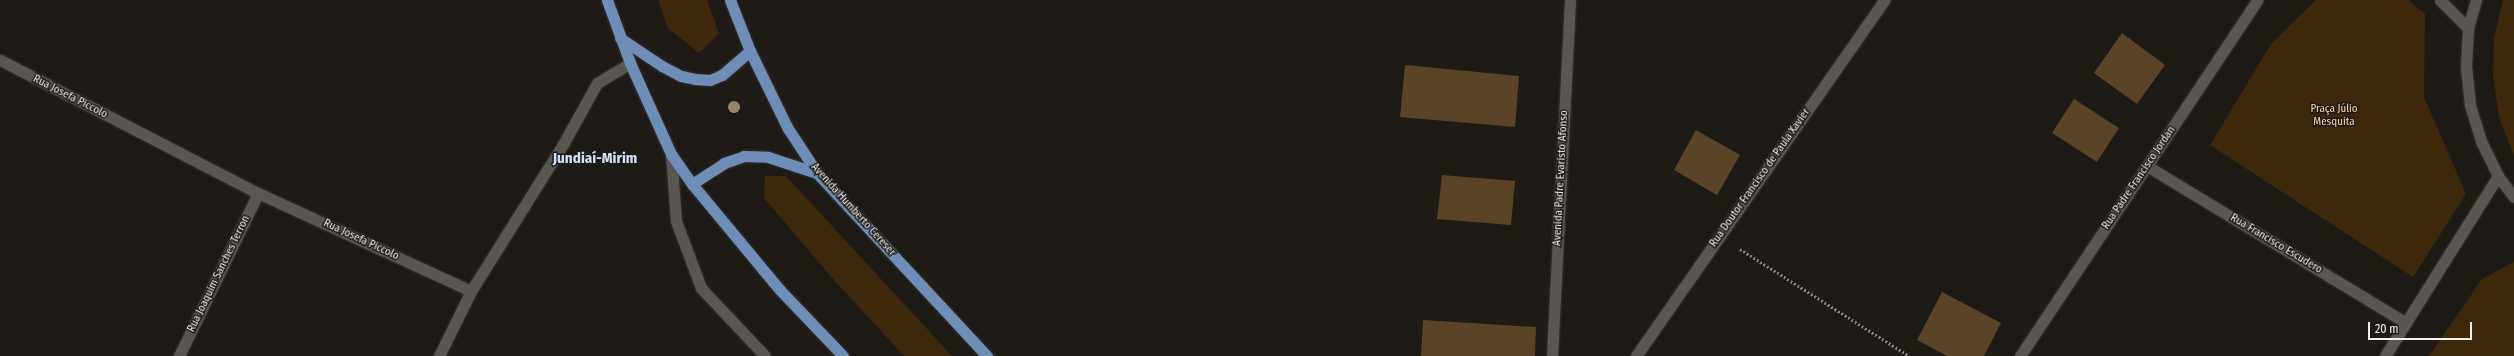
<!DOCTYPE html>
<meta charset="utf-8">
<style>
body{margin:0}
#map{position:relative;width:2514px;height:356px;overflow:hidden;background:#1e1b17;font-family:"Fira Sans Condensed",sans-serif}
div>[style]{position:absolute}
.green>*{inset:0;background:#3d280c}
.building>*{inset:0;background:#5a4326}
.path>*{height:2.5px;margin-top:-1.25px;transform-origin:0;background:repeating-linear-gradient(90deg,#807d7a 0 2px,transparent 0 4px)}
.roads{filter:drop-shadow(0 0 1px #373533) drop-shadow(0 0 1px #373533)}
.service>*{height:11px;margin:-5.5px;padding:0 5.5px;transform-origin:5.5px;border-radius:5.5px;background:#5a5651}
.minor>*{height:11px;margin:-5.5px;padding:0 5.5px;transform-origin:5.5px;border-radius:5.5px;background:#5a5651}
.tertiary>*{height:11px;margin:-5.5px;padding:0 5.5px;transform-origin:5.5px;border-radius:5.5px;background:#5a5651}
.primary>*{height:11px;margin:-5.5px;padding:0 5.5px;transform-origin:5.5px;border-radius:5.5px;background:#6e8eb8}
.trees>*{width:12px;height:12px;margin:-6px;border-radius:50%;background:#97836a}
span{translate:-50% -50%;white-space:nowrap;text-align:center;line-height:1.15;-webkit-text-stroke:3px #1e1b17;paint-order:stroke}
.street-label{font-size:11px;color:#f2f0ed}
.park-label{font-size:11px;color:#fad8ae}
.district-label{font-size:15px;color:#cfe2fb;font-weight:700}
.scale{position:absolute;left:2368px;top:322px;width:104px;height:18px;box-sizing:border-box;border:2px solid #f2f0ed;border-top:0;padding-left:5px;font-size:12px;line-height:14px;white-space:nowrap;color:#f2f0ed;-webkit-text-stroke:3px #1e1b17;paint-order:stroke}
</style>
<div id="map">
<div class="green">
<i style="clip-path:polygon(658px 0,707px 0,719px 34px,699px 53px,668px 28px)"></i>
<i style="clip-path:polygon(2316px 0,2408px 0,2425px 14px,2424px 97px,2466px 194px,2413px 277px,2210px 145px,2271px 44px)"></i>
<i style="clip-path:polygon(2503px 0,2514px 0,2514px 156px,2499px 117px,2493px 77px,2494px 38px)"></i>
<i style="clip-path:polygon(765px 176px,786px 176px,952px 356px,904px 356px,834px 280px,764px 198px)"></i>
<i style="clip-path:polygon(2514px 262px,2514px 356px,2429px 356px,2482px 279px)"></i>
</div>
<div class="building">
<i style="clip-path:polygon(2122px 33px,2165px 65px,2137px 104px,2094px 73px)"></i>
<i style="clip-path:polygon(1405px 65px,1519px 76px,1515px 127px,1400px 117px)"></i>
<i style="clip-path:polygon(2074px 99px,2119px 128px,2097px 162px,2052px 133px)"></i>
<i style="clip-path:polygon(1696px 130px,1740px 155px,1717px 195px,1674px 170px)"></i>
<i style="clip-path:polygon(1442px 175px,1515px 181px,1511px 225px,1437px 219px)"></i>
<i style="clip-path:polygon(1942px 292px,2001px 323px,1984px 356px,1947px 356px,1917px 340px)"></i>
<i style="clip-path:polygon(1423px 320px,1536px 327px,1535px 356px,1421px 356px)"></i>
</div>
<div class="path">
<i style="left:1740px;top:249px;width:200px;rotate:32.3deg"></i>
</div>
<div class="roads">
<div class="service">
<i style="left:671px;top:154px;width:67px;rotate:85.7deg"></i>
<i style="left:676px;top:221px;width:72px;rotate:69.5deg"></i>
<i style="left:701px;top:288px;width:93px;rotate:46.7deg"></i>
<i style="left:439px;top:356px;width:72px;rotate:-63.8deg"></i>
</div>
<div class="minor">
<i style="left:2440px;top:0;width:40px;rotate:45deg"></i>
<i style="left:2476px;top:0;width:29px;rotate:106deg"></i>
<i style="left:2468px;top:28px;width:39px;rotate:93deg"></i>
<i style="left:2466px;top:67px;width:38px;rotate:84deg"></i>
<i style="left:2470px;top:105px;width:38px;rotate:73deg"></i>
<i style="left:2481px;top:141px;width:39px;rotate:64deg"></i>
<i style="left:2498px;top:176px;width:26px;rotate:53deg"></i>
<i style="left:0;top:60px;width:290px;rotate:27.3deg"></i>
<i style="left:258px;top:193px;width:234px;rotate:24.7deg"></i>
<i style="left:471px;top:291px;width:171px;rotate:-57.9deg"></i>
<i style="left:562px;top:146px;width:72px;rotate:-60.9deg"></i>
<i style="left:597px;top:83px;width:39px;rotate:-31deg"></i>
<i style="left:2147px;top:166px;width:303px;rotate:31.2deg"></i>
<i style="left:179px;top:356px;width:181px;rotate:-64.1deg"></i>
<i style="left:1636px;top:356px;width:434px;rotate:-55.1deg"></i>
<i style="left:2020px;top:356px;width:428px;rotate:-56.3deg"></i>
<i style="left:2385px;top:356px;width:213px;rotate:-57.9deg"></i>
</div>
<div class="tertiary">
<i style="left:1552px;top:356px;width:356px;rotate:-87.1deg"></i>
</div>
<div class="primary">
<i style="left:607px;top:0;width:67px;rotate:69.9deg"></i>
<i style="left:630px;top:63px;width:100px;rotate:65.7deg"></i>
<i style="left:671px;top:154px;width:37px;rotate:55deg"></i>
<i style="left:692px;top:184px;width:138px;rotate:50.3deg"></i>
<i style="left:780px;top:290px;width:91px;rotate:46.3deg"></i>
<i style="left:730px;top:0;width:55px;rotate:68.6deg"></i>
<i style="left:750px;top:51px;width:85px;rotate:64deg"></i>
<i style="left:787px;top:127px;width:55px;rotate:56.9deg"></i>
<i style="left:817px;top:173px;width:250px;rotate:47.1deg"></i>
<i style="left:620px;top:38px;width:50px;rotate:33.7deg"></i>
<i style="left:662px;top:66px;width:21px;rotate:28deg"></i>
<i style="left:681px;top:76px;width:14px;rotate:12deg"></i>
<i style="left:695px;top:79px;width:15px;rotate:4deg"></i>
<i style="left:710px;top:80px;width:13px;rotate:-23deg"></i>
<i style="left:722px;top:75px;width:37px;rotate:-41deg"></i>
<i style="left:692px;top:184px;width:38px;rotate:-33deg"></i>
<i style="left:724px;top:163px;width:21px;rotate:-19deg"></i>
<i style="left:744px;top:156px;width:24px;rotate:2deg"></i>
<i style="left:768px;top:157px;width:52px;rotate:18.1deg"></i>
</div>
</div>
<div class="trees">
<i style="left:734px;top:107px"></i>
</div>
<div class="street-label">
<span style="left:70px;top:97px;rotate:27deg">Rua Josefa Piccolo</span>
<span style="left:1561px;top:178px;rotate:-87deg">Avenida Padre Evaristo Afonso</span>
<span style="left:1760px;top:178px;rotate:-55deg">Rua Doutor Francisco de Paula Xavier</span>
<span style="left:2139px;top:178px;rotate:-56deg">Rua Padre Francisco Jordan</span>
<span style="left:853px;top:210px;rotate:48deg">Avenida Humberto Cereser</span>
<span style="left:361px;top:240px;rotate:25deg">Rua Josefa Piccolo</span>
<span style="left:2276px;top:244px;rotate:31deg">Rua Francisco Escudero</span>
<span style="left:219px;top:274px;rotate:-64deg">Rua Joaquim Sanches Terron</span>
</div>
<div class="park-label">
<span style="left:2334px;top:116px">Praça Júlio<br>Mesquita</span>
</div>
<div class="district-label">
<span style="left:595px;top:159px">Jundiaí-Mirim</span>
</div>
<div class="scale">20 m</div>
</div>
